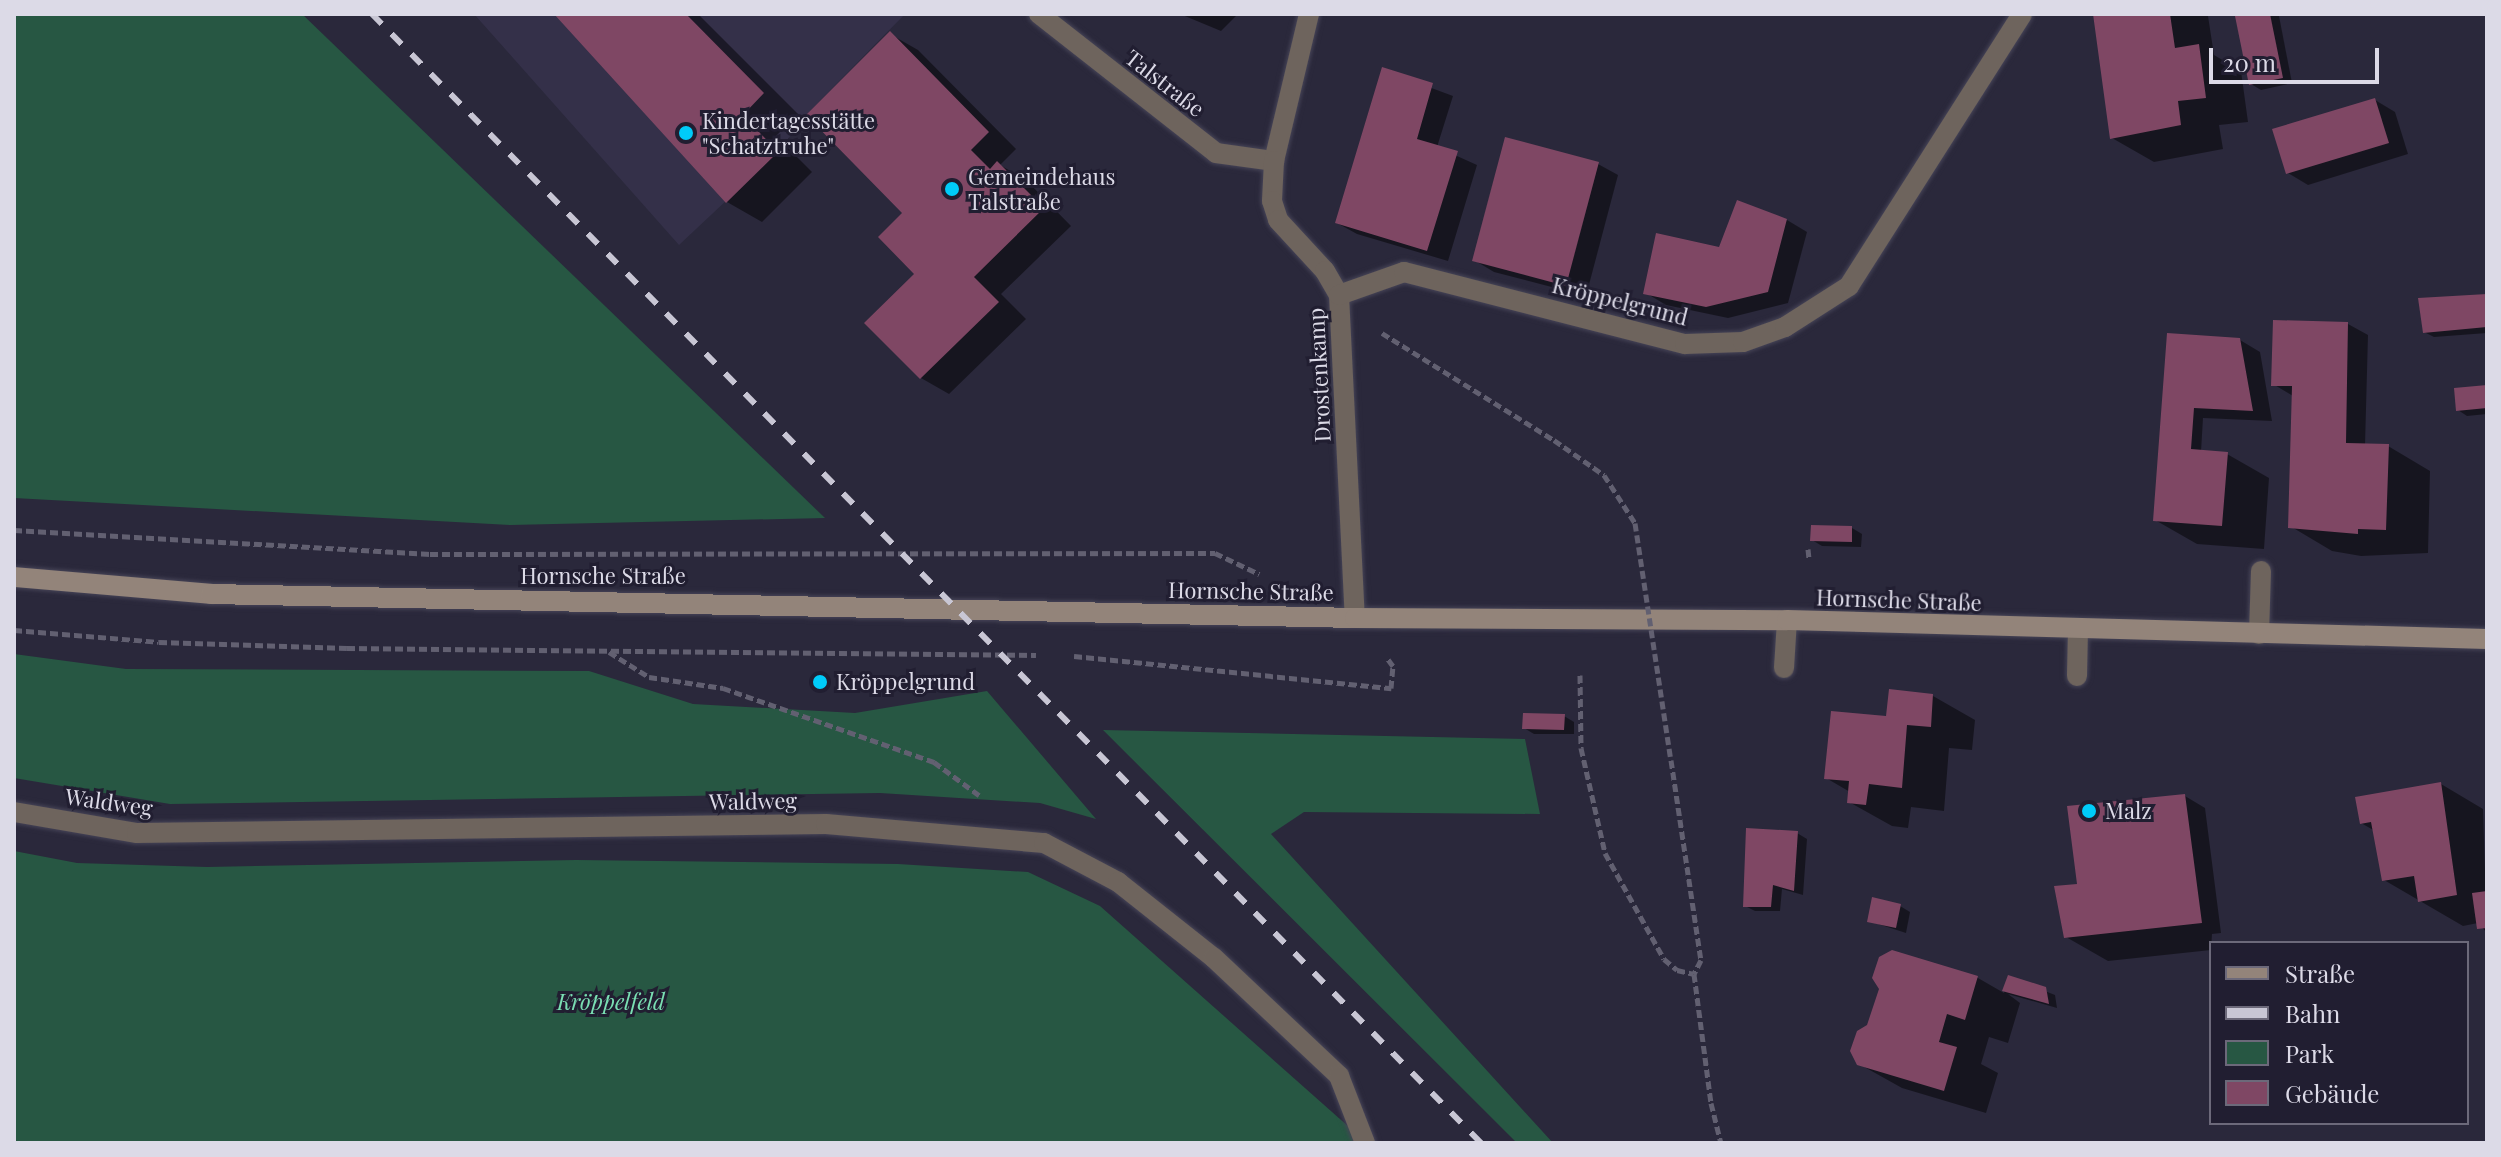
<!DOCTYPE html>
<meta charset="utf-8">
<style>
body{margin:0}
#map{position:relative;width:2501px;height:1157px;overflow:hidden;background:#2a283b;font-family:"Playfair Display",serif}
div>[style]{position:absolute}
.built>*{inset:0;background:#343049}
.green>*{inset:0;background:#275743}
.shadow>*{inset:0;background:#0007}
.building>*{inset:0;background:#7f4764}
.path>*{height:5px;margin-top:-2.5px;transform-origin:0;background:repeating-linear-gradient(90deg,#626071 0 8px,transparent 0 12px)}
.roads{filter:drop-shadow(0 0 2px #464457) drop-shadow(0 0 2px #464457)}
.lane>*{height:20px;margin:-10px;padding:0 10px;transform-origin:10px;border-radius:10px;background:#6e645d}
.street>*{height:20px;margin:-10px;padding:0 10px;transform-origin:10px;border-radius:10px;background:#6e645d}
.secondary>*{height:20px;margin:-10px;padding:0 10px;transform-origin:10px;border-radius:10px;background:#93847a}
.rail>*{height:6px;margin-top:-3px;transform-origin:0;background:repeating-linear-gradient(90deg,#c8c6d4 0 14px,transparent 0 28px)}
.path-bridge>*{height:5px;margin-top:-2.5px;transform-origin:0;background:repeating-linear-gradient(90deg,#626071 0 8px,transparent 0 12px)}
.dots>*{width:22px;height:22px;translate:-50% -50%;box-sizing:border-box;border:4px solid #211e31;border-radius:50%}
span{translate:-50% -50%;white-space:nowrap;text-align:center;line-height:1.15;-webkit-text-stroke:6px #211e31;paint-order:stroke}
.street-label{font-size:22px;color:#dcdae7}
.poi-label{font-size:22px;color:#dcdae7}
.left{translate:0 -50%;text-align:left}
.park-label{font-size:22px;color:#7adfb3;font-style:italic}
.frame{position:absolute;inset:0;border:16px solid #dcdae7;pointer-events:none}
.legend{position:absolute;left:2209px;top:941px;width:260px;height:184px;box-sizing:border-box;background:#211e31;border:2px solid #6c697a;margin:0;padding:10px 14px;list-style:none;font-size:24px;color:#dcdae7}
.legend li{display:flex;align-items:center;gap:16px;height:40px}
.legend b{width:40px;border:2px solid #6c697a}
.scale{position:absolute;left:2209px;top:48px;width:170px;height:36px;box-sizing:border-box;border:4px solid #dcdae7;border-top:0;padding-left:10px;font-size:24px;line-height:28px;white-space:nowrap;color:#dcdae7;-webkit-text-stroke:6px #211e31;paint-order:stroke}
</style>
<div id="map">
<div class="built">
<i style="clip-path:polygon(474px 14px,905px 14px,806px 115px,778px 152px,679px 245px)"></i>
</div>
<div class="green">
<i style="clip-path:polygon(14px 14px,302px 14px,825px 518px,510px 525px,14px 498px)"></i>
<i style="clip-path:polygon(14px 654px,126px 669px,589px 671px,693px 704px,855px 713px,987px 691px,1096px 819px,1040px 803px,880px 793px,170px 804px,14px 778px)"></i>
<i style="clip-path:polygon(1103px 730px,1525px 739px,1540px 814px,1304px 812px,1271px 834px,1553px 1143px,1517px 1143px)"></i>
<i style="clip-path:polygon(14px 851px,77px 863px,207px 867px,576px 860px,898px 864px,1028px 872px,1100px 906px,1367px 1143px,14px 1143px)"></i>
</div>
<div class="shadow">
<i style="clip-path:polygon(557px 14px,698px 14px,798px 114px,776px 136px,812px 172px,762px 222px,727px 202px)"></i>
<i style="clip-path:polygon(1180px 14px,1238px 14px,1221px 31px)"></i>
<i style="clip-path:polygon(2095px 14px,2208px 16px,2214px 55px,2241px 71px,2248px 122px,2219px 125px,2223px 149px,2154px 162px,2112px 138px)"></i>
<i style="clip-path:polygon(2253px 14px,2279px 16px,2292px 83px,2261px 90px,2251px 84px)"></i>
<i style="clip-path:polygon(890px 34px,918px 50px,1016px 149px,1000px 165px,1026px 180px,1071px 226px,1001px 294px,1026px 319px,949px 394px,921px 378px,917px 274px,905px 213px)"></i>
<i style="clip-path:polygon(1383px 70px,1453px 96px,1437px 147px,1477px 165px,1448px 261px,1357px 234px,1337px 223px)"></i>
<i style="clip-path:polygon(2375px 100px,2395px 112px,2408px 154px,2308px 185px,2288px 173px)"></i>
<i style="clip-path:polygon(1598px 164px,1618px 175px,1586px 296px,1494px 272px,1474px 260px)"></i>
<i style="clip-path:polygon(1787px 220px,1807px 232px,1788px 303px,1728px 318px,1666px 305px,1646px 293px)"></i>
<i style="clip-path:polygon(2487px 296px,2487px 333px,2434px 337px,2424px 332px)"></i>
<i style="clip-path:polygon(2348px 324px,2368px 335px,2365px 446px,2388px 446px,2430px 471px,2428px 553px,2361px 556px,2332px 551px,2290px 526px,2293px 396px,2273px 384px)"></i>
<i style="clip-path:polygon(2240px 340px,2260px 352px,2272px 421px,2203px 418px,2201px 452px,2227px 454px,2269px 478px,2264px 549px,2197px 544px,2155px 520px,2160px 449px)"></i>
<i style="clip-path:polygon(2487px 387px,2487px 414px,2467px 416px,2458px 410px)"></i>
<i style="clip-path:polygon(1852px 528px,1862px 534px,1861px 547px,1822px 546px,1812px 540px)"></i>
<i style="clip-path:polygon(1933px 696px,1975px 720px,1972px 750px,1949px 748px,1944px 811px,1911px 807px,1908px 828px,1892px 826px,1849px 802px,1850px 792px,1826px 778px,1888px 718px)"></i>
<i style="clip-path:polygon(1564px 716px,1574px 722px,1574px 734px,1534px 734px,1524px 728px)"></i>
<i style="clip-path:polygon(2441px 784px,2483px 809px,2487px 933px,2478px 923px,2463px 926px,2384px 880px,2375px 831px,2361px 823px)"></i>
<i style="clip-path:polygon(2185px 796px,2205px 808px,2221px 933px,2212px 934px,2211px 950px,2108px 961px,2066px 937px,2079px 886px)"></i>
<i style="clip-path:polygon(1797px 833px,1807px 839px,1803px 895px,1782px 889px,1780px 911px,1755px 911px,1745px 906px)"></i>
<i style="clip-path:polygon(1900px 906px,1910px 912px,1906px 933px,1869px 921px)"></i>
<i style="clip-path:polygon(1893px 952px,1978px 978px,2004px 993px,2009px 977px,2055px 995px,2057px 1008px,2008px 994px,2020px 1003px,2008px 1043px,1989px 1037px,1981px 1064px,1998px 1073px,1986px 1113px,1902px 1088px,1859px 1064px)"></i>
</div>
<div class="building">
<i style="clip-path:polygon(554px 14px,686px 14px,764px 93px,743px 115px,778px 152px,726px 203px)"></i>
<i style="clip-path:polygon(2093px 14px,2170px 14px,2175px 48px,2199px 44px,2206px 98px,2178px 101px,2181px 125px,2110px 139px)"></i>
<i style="clip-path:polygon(2244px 14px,2270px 14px,2283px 78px,2249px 85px,2235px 16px)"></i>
<i style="clip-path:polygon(890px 31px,989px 132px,971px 150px,990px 169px,997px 161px,1044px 208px,974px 277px,999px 302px,920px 379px,864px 323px,914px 274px,878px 237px,902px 213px,806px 115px)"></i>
<i style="clip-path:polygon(1382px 67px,1433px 83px,1417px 139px,1458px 151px,1427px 251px,1335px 223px)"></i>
<i style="clip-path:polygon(2375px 98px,2389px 143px,2286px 174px,2272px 129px)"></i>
<i style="clip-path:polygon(1505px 137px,1599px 162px,1566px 286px,1472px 261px)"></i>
<i style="clip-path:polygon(1737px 200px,1787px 219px,1768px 292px,1706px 307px,1643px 294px,1656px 233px,1719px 247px)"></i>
<i style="clip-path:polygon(2487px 294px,2487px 327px,2423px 333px,2418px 298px)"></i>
<i style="clip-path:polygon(2273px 320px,2348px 322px,2346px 443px,2389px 444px,2386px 530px,2358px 529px,2358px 534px,2288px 528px,2292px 386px,2271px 386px)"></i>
<i style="clip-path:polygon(2167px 333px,2240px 338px,2253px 411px,2194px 408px,2191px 449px,2228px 452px,2222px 526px,2153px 521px)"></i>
<i style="clip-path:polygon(2487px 385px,2487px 408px,2456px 411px,2454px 388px)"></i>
<i style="clip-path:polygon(1811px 525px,1852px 526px,1852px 542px,1810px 541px)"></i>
<i style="clip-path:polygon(1889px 689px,1933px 694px,1931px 727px,1907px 725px,1902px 788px,1869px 784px,1866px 805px,1847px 803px,1849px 781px,1824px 779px,1831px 711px,1886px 716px)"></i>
<i style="clip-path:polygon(1523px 713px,1565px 714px,1564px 730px,1522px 729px)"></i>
<i style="clip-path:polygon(2441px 782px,2457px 895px,2418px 902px,2414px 876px,2382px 881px,2371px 822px,2360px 824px,2355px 797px)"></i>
<i style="clip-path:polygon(2185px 794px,2202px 923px,2064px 938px,2054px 886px,2077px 884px,2067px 806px)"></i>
<i style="clip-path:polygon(1746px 828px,1798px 831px,1794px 891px,1773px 885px,1771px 907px,1743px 907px)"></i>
<i style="clip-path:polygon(2487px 891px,2487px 928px,2477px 929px,2472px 893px)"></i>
<i style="clip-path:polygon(1872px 897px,1901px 904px,1896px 928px,1867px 922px)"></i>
<i style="clip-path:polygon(1892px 950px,1978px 976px,1965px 1020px,1947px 1014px,1939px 1042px,1957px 1047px,1944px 1091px,1857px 1065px,1850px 1051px,1857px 1031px,1867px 1025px,1879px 989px,1872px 978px,1879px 957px)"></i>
<i style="clip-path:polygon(2008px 975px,2046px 987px,2049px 1004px,2002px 991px)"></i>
</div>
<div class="path">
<i style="left:1382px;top:333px;width:203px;rotate:31.9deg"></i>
<i style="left:14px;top:530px;width:417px;rotate:3.3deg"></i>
<i style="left:430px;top:554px;width:785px;rotate:-0.07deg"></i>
<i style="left:1215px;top:553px;width:49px;rotate:25.5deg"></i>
<i style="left:1808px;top:549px;width:10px;rotate:84deg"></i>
<i style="left:14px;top:630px;width:145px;rotate:4.7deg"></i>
<i style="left:159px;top:642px;width:188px;rotate:1.8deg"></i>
<i style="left:347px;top:648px;width:689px;rotate:0.58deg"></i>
<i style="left:609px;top:652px;width:47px;rotate:32deg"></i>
<i style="left:649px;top:677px;width:75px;rotate:8.5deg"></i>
<i style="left:723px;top:688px;width:224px;rotate:19.3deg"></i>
<i style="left:934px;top:762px;width:56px;rotate:36.3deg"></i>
<i style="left:1074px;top:656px;width:319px;rotate:5.8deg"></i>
<i style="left:1391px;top:688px;width:22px;rotate:-85deg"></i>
<i style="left:1393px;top:666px;width:9px;rotate:-126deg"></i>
<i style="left:1580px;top:675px;width:73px;rotate:89.2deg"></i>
<i style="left:1581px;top:748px;width:108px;rotate:77.1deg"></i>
<i style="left:1605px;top:853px;width:121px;rotate:60.9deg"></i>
<i style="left:1664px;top:959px;width:17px;rotate:40deg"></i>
<i style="left:1677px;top:970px;width:17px;rotate:13deg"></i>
<i style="left:1671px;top:760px;width:202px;rotate:81.5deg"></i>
<i style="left:1701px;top:960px;width:16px;rotate:117deg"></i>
<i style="left:1694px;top:974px;width:130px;rotate:82.5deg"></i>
<i style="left:1711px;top:1103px;width:41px;rotate:76deg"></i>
</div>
<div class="roads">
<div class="lane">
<i style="left:2259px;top:634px;width:63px;rotate:-88.2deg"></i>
<i style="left:1784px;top:668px;width:48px;rotate:-86.4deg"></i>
<i style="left:2077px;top:676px;width:46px;rotate:-88.8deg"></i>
</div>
<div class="street">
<i style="left:1039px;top:14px;width:225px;rotate:38.1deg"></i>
<i style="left:1216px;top:153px;width:59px;rotate:7.9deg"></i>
<i style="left:1309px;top:14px;width:151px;rotate:103.4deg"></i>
<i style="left:1274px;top:161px;width:40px;rotate:92.9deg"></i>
<i style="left:1272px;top:201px;width:20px;rotate:72deg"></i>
<i style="left:1278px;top:220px;width:69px;rotate:47.3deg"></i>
<i style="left:1325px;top:271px;width:28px;rotate:60deg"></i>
<i style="left:1339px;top:295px;width:323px;rotate:87.2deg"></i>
<i style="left:1339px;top:295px;width:69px;rotate:-19.5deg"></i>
<i style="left:1404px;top:272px;width:290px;rotate:14.4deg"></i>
<i style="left:1685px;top:344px;width:58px;rotate:-2deg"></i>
<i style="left:1743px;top:342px;width:45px;rotate:-19.7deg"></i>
<i style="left:1785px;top:327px;width:76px;rotate:-32.6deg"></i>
<i style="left:1849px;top:286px;width:322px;rotate:-57.5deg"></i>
<i style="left:14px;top:812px;width:125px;rotate:9.7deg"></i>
<i style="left:137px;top:833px;width:689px;rotate:-0.75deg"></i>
<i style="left:826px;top:824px;width:219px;rotate:5deg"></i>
<i style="left:1044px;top:843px;width:84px;rotate:27.8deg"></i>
<i style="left:1118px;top:882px;width:122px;rotate:38.4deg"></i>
<i style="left:1214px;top:958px;width:172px;rotate:43.3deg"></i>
<i style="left:1339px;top:1076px;width:72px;rotate:68.8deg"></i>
</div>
<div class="secondary">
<i style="left:14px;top:577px;width:198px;rotate:4.9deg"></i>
<i style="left:211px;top:594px;width:1144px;rotate:1.2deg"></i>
<i style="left:1355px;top:618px;width:432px;rotate:0.3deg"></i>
<i style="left:1787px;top:620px;width:700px;rotate:1.55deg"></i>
</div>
</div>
<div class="rail">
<i style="left:372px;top:14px;width:1583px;rotate:45.51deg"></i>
</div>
<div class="path-bridge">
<i style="left:1554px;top:440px;width:61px;rotate:35deg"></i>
<i style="left:1604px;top:475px;width:57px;rotate:57.1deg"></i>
<i style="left:1635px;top:523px;width:240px;rotate:81.4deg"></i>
</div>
<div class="dots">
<i style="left:686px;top:133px;background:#00cbf9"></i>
<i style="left:952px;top:189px;background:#00cbf9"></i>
<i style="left:820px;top:682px;background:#00cbf9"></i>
<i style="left:2089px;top:811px;background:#00cbf9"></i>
</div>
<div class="street-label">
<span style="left:1165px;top:83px;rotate:38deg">Talstraße</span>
<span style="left:1620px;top:301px;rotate:14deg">Kröppelgrund</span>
<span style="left:1319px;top:375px;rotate:-93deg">Drostenkamp</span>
<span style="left:603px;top:576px">Hornsche Straße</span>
<span style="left:1251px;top:591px;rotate:1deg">Hornsche Straße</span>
<span style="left:1899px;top:600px;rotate:2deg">Hornsche Straße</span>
<span style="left:753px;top:801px;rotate:-1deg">Waldweg</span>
<span style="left:109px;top:802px;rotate:8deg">Waldweg</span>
</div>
<div class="poi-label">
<span class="left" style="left:702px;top:133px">Kindertagesstätte<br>"Schatztruhe"</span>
<span class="left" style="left:968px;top:189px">Gemeindehaus<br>Talstraße</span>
<span class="left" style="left:836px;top:682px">Kröppelgrund</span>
<span class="left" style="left:2105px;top:811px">Malz</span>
</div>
<div class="park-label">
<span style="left:611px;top:1002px">Kröppelfeld</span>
</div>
<div class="frame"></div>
<ul class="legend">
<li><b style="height:10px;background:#93847a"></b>Straße</li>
<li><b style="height:10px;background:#c8c6d4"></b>Bahn</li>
<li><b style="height:22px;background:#275743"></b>Park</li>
<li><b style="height:22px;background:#7f4764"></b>Gebäude</li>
</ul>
<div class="scale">20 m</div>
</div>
